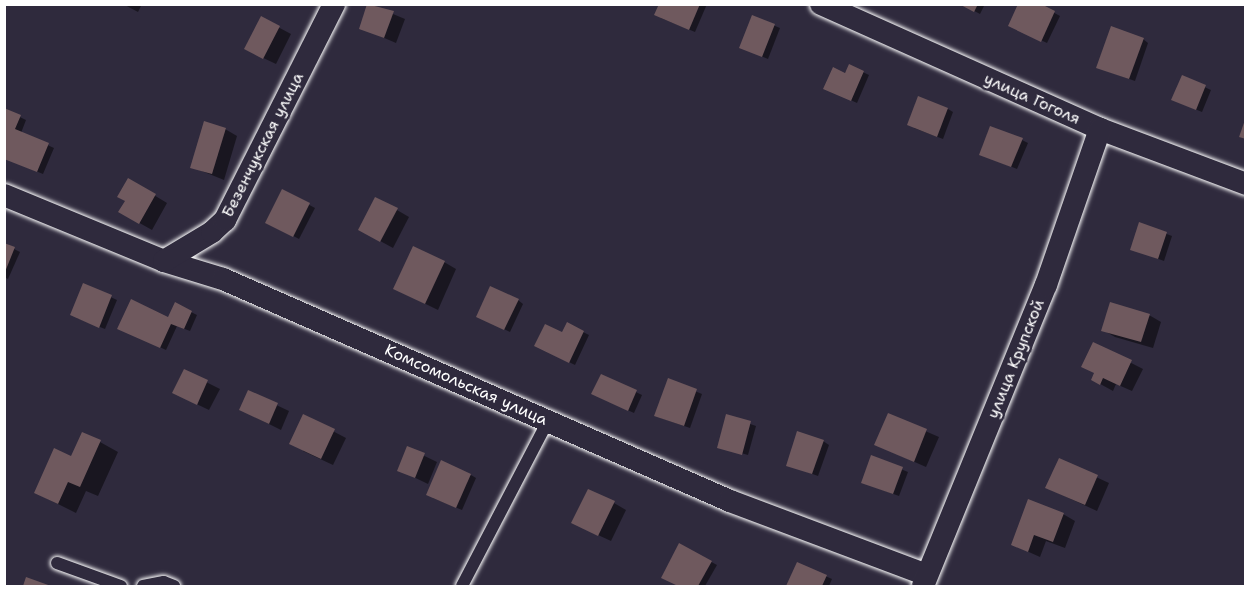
<!DOCTYPE html>
<meta charset="utf-8">
<style>
body{margin:0}
#map{position:relative;width:1250px;height:591px;overflow:hidden;background:#2f2a3d;font-family:"Shantell Sans",sans-serif}
div>[style]{position:absolute}
.shadow>*{inset:0;background:#0007}
.building>*{inset:0;background:#6f595e}
.roads{filter:drop-shadow(0 0 2px #fff) drop-shadow(0 0 2px #fff)}
.lane>*{height:12px;margin:-6px;padding:0 6px;transform-origin:6px;border-radius:6px;background:#2f2a3d}
.street>*{height:22px;margin:-11px;padding:0 11px;transform-origin:11px;border-radius:11px;background:#2f2a3d}
span{translate:-50% -50%;white-space:nowrap;text-align:center;line-height:1.15;-webkit-text-stroke:5px #2f2a3d;paint-order:stroke}
.street-label{font-size:16px;color:#fff}
.frame{position:absolute;inset:0;border:6px solid #fff;pointer-events:none}
</style>
<div id="map">
<div class="shadow">
<i style="clip-path:polygon(123px 4px,142px 4px,138px 12px)"></i>
<i style="clip-path:polygon(369px 4px,405px 19px,396px 43px,361px 28px)"></i>
<i style="clip-path:polygon(660px 4px,707px 4px,695px 32px,661px 18px)"></i>
<i style="clip-path:polygon(961px 4px,985px 4px,980px 14px)"></i>
<i style="clip-path:polygon(1038px 4px,1060px 16px,1047px 43px,1015px 28px)"></i>
<i style="clip-path:polygon(753px 17px,780px 28px,768px 59px,747px 50px)"></i>
<i style="clip-path:polygon(261px 18px,291px 34px,276px 64px,257px 55px)"></i>
<i style="clip-path:polygon(1143px 39px,1148px 43px,1135px 81px,1104px 70px)"></i>
<i style="clip-path:polygon(850px 66px,869px 75px,857px 103px,831px 91px)"></i>
<i style="clip-path:polygon(1182px 77px,1211px 90px,1202px 112px,1178px 102px)"></i>
<i style="clip-path:polygon(948px 109px,953px 112px,943px 139px,914px 128px)"></i>
<i style="clip-path:polygon(5px 110px,26px 120px,21px 133px,54px 148px,43px 174px,4px 158px)"></i>
<i style="clip-path:polygon(225px 129px,237px 136px,224px 180px,192px 167px)"></i>
<i style="clip-path:polygon(1022px 140px,1028px 143px,1017px 169px,987px 157px)"></i>
<i style="clip-path:polygon(129px 180px,167px 203px,152px 230px,120px 212px,127px 200px)"></i>
<i style="clip-path:polygon(283px 191px,315px 208px,299px 239px,267px 222px)"></i>
<i style="clip-path:polygon(397px 210px,409px 217px,393px 248px,371px 236px)"></i>
<i style="clip-path:polygon(1140px 224px,1172px 236px,1164px 261px,1132px 249px)"></i>
<i style="clip-path:polygon(4px 244px,20px 252px,8px 279px,4px 277px)"></i>
<i style="clip-path:polygon(444px 262px,456px 269px,438px 310px,395px 289px)"></i>
<i style="clip-path:polygon(84px 285px,117px 300px,105px 329px,77px 318px)"></i>
<i style="clip-path:polygon(518px 300px,523px 304px,510px 332px,483px 319px)"></i>
<i style="clip-path:polygon(191px 312px,197px 315px,190px 331px,177px 326px,166px 350px,125px 331px)"></i>
<i style="clip-path:polygon(1149px 315px,1161px 322px,1153px 348px,1115px 337px,1103px 330px)"></i>
<i style="clip-path:polygon(567px 324px,589px 335px,575px 365px,542px 349px,563px 334px)"></i>
<i style="clip-path:polygon(1094px 344px,1143px 369px,1132px 391px,1116px 384px,1113px 391px,1093px 380px,1096px 374px)"></i>
<i style="clip-path:polygon(184px 371px,220px 389px,209px 410px,186px 399px)"></i>
<i style="clip-path:polygon(602px 376px,642px 395px,634px 413px,599px 397px)"></i>
<i style="clip-path:polygon(668px 380px,702px 394px,690px 428px,661px 418px)"></i>
<i style="clip-path:polygon(249px 392px,289px 411px,281px 430px,241px 410px)"></i>
<i style="clip-path:polygon(888px 415px,939px 437px,926px 467px,876px 445px)"></i>
<i style="clip-path:polygon(304px 416px,346px 438px,333px 465px,303px 451px)"></i>
<i style="clip-path:polygon(727px 416px,756px 426px,748px 455px,723px 448px)"></i>
<i style="clip-path:polygon(823px 441px,829px 445px,818px 476px,788px 465px)"></i>
<i style="clip-path:polygon(100px 442px,118px 452px,98px 496px,86px 491px,76px 513px,36px 493px,72px 458px)"></i>
<i style="clip-path:polygon(408px 448px,437px 462px,428px 484px,399px 470px)"></i>
<i style="clip-path:polygon(872px 457px,908px 472px,899px 496px,869px 485px)"></i>
<i style="clip-path:polygon(1059px 460px,1109px 483px,1097px 511px,1047px 488px)"></i>
<i style="clip-path:polygon(471px 475px,476px 478px,462px 510px,433px 498px)"></i>
<i style="clip-path:polygon(614px 503px,626px 510px,611px 541px,585px 529px)"></i>
<i style="clip-path:polygon(1063px 514px,1075px 521px,1065px 548px,1046px 541px,1040px 557px,1013px 545px)"></i>
<i style="clip-path:polygon(680px 545px,717px 565px,705px 586px,680px 586px,663px 577px)"></i>
<i style="clip-path:polygon(798px 564px,832px 579px,829px 586px,788px 586px)"></i>
</div>
<div class="building">
<i style="clip-path:polygon(367px 4px,394px 11px,384px 38px,359px 29px)"></i>
<i style="clip-path:polygon(659px 4px,700px 4px,689px 30px,654px 15px)"></i>
<i style="clip-path:polygon(959px 4px,978px 4px,974px 12px)"></i>
<i style="clip-path:polygon(1018px 4px,1041px 4px,1055px 11px,1041px 42px,1008px 26px)"></i>
<i style="clip-path:polygon(752px 15px,775px 24px,762px 57px,739px 48px)"></i>
<i style="clip-path:polygon(261px 16px,280px 26px,263px 59px,244px 49px)"></i>
<i style="clip-path:polygon(1111px 26px,1144px 38px,1129px 79px,1096px 68px)"></i>
<i style="clip-path:polygon(849px 64px,864px 71px,851px 101px,823px 89px,833px 67px,845px 73px)"></i>
<i style="clip-path:polygon(1182px 75px,1206px 85px,1196px 110px,1171px 100px)"></i>
<i style="clip-path:polygon(918px 96px,948px 108px,937px 137px,907px 125px)"></i>
<i style="clip-path:polygon(4px 108px,21px 115px,15px 129px,49px 143px,37px 172px,4px 159px)"></i>
<i style="clip-path:polygon(1245px 120px,1246px 120px,1246px 139px,1239px 137px)"></i>
<i style="clip-path:polygon(204px 121px,226px 128px,212px 174px,190px 168px)"></i>
<i style="clip-path:polygon(990px 126px,1023px 138px,1011px 167px,979px 155px)"></i>
<i style="clip-path:polygon(128px 178px,156px 194px,139px 224px,118px 212px,125px 201px,117px 197px)"></i>
<i style="clip-path:polygon(282px 189px,310px 203px,293px 237px,265px 223px)"></i>
<i style="clip-path:polygon(375px 197px,398px 208px,380px 242px,358px 230px)"></i>
<i style="clip-path:polygon(1139px 222px,1167px 232px,1158px 259px,1130px 250px)"></i>
<i style="clip-path:polygon(4px 243px,15px 247px,5px 272px,4px 272px)"></i>
<i style="clip-path:polygon(413px 246px,445px 261px,425px 304px,393px 289px)"></i>
<i style="clip-path:polygon(83px 283px,112px 295px,99px 328px,70px 315px)"></i>
<i style="clip-path:polygon(490px 286px,519px 299px,504px 330px,476px 317px)"></i>
<i style="clip-path:polygon(131px 299px,168px 317px,175px 302px,192px 311px,184px 329px,171px 324px,160px 348px,117px 329px)"></i>
<i style="clip-path:polygon(1110px 302px,1150px 314px,1141px 342px,1101px 331px)"></i>
<i style="clip-path:polygon(567px 322px,584px 331px,569px 363px,534px 346px,545px 324px,562px 332px)"></i>
<i style="clip-path:polygon(1093px 342px,1132px 360px,1120px 386px,1103px 378px,1100px 385px,1091px 380px,1094px 373px,1081px 367px)"></i>
<i style="clip-path:polygon(184px 369px,208px 380px,197px 405px,172px 393px)"></i>
<i style="clip-path:polygon(601px 374px,637px 390px,628px 411px,591px 394px)"></i>
<i style="clip-path:polygon(668px 378px,697px 389px,684px 426px,654px 416px)"></i>
<i style="clip-path:polygon(248px 390px,278px 403px,269px 424px,239px 410px)"></i>
<i style="clip-path:polygon(888px 413px,927px 429px,914px 462px,874px 445px)"></i>
<i style="clip-path:polygon(303px 414px,335px 429px,321px 459px,289px 444px)"></i>
<i style="clip-path:polygon(726px 414px,751px 421px,742px 455px,717px 448px)"></i>
<i style="clip-path:polygon(797px 431px,824px 440px,812px 474px,786px 466px)"></i>
<i style="clip-path:polygon(82px 432px,101px 440px,80px 487px,68px 482px,58px 504px,34px 493px,54px 448px,71px 456px)"></i>
<i style="clip-path:polygon(407px 446px,425px 453px,415px 478px,397px 471px)"></i>
<i style="clip-path:polygon(871px 455px,903px 467px,893px 494px,861px 483px)"></i>
<i style="clip-path:polygon(1059px 458px,1098px 475px,1085px 505px,1045px 488px)"></i>
<i style="clip-path:polygon(441px 460px,471px 474px,456px 508px,426px 495px)"></i>
<i style="clip-path:polygon(588px 489px,615px 501px,598px 536px,571px 523px)"></i>
<i style="clip-path:polygon(1028px 499px,1064px 513px,1053px 542px,1034px 535px,1028px 552px,1011px 545px)"></i>
<i style="clip-path:polygon(679px 543px,712px 561px,698px 586px,678px 586px,661px 578px)"></i>
<i style="clip-path:polygon(797px 562px,827px 575px,822px 586px,786px 586px)"></i>
<i style="clip-path:polygon(26px 577px,51px 586px,23px 586px)"></i>
</div>
<div class="roads">
<div class="lane">
<i style="left:57px;top:563px;width:68px;rotate:19.8deg"></i>
<i style="left:143px;top:586px;width:21px;rotate:-11deg"></i>
<i style="left:164px;top:582px;width:11px;rotate:22deg"></i>
<i style="left:462px;top:586px;width:186px;rotate:-62.5deg"></i>
</div>
<div class="street">
<i style="left:821px;top:4px;width:306px;rotate:24.1deg"></i>
<i style="left:1100px;top:129px;width:156px;rotate:20.6deg"></i>
<i style="left:4px;top:195px;width:173px;rotate:22.4deg"></i>
<i style="left:164px;top:261px;width:62px;rotate:17deg"></i>
<i style="left:223px;top:279px;width:553px;rotate:23.65deg"></i>
<i style="left:730px;top:501px;width:210px;rotate:20.6deg"></i>
<i style="left:164px;top:261px;width:56px;rotate:-31.1deg"></i>
<i style="left:212px;top:232px;width:18px;rotate:-43deg"></i>
<i style="left:225px;top:220px;width:242px;rotate:-63.2deg"></i>
<i style="left:923px;top:586px;width:325px;rotate:-67.8deg"></i>
<i style="left:1046px;top:285px;width:165px;rotate:-70.9deg"></i>
</div>
</div>
<div class="street-label">
<span style="left:1032px;top:99px;rotate:24deg">улица Гоголя</span>
<span style="left:263px;top:145px;rotate:-63deg">Безенчукская улица</span>
<span style="left:1016px;top:359px;rotate:-68deg">улица Крупской</span>
<span style="left:466px;top:385px;rotate:24deg">Комсомольская улица</span>
</div>
<div class="frame"></div>
</div>
